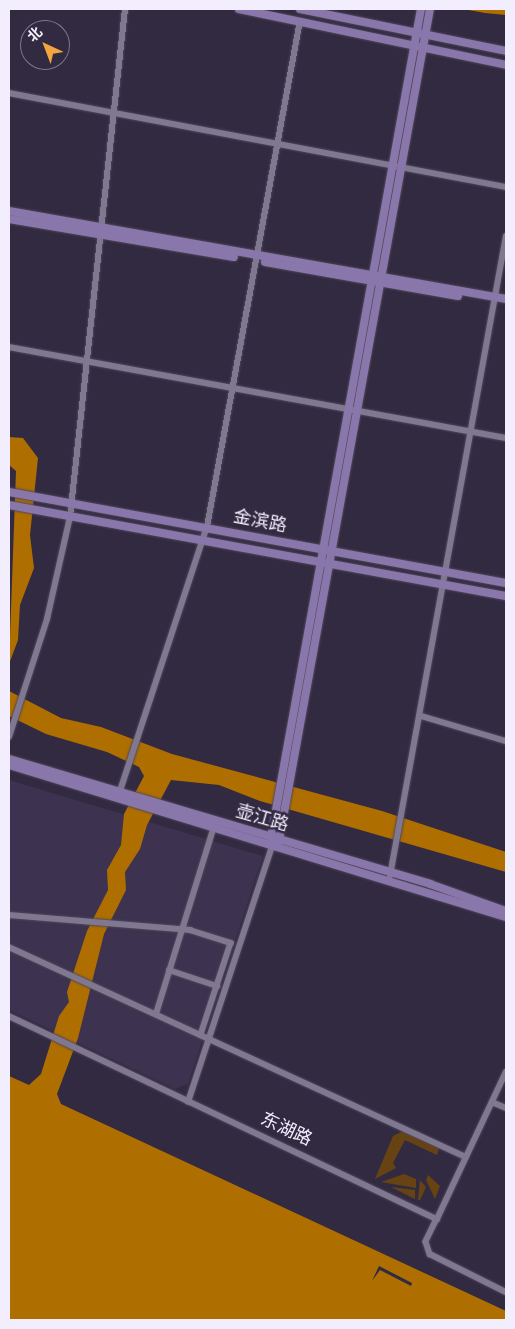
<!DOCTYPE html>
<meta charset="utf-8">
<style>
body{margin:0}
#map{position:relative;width:515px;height:1329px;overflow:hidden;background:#322a41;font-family:"Sofia Sans Condensed","Noto Sans SC",sans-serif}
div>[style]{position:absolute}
.built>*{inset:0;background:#3d324f}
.green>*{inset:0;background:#674314}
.water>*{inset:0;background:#af6e00}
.pier>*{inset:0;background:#322a41}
.roads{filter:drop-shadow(0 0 1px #4e475a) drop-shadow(0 0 1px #4e475a)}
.minor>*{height:5.5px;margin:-2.75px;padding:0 2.75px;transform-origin:2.75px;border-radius:2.75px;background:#807791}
.major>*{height:8px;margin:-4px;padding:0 4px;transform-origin:4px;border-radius:4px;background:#8976aa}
span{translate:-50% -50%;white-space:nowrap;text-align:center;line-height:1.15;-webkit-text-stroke:5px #322a41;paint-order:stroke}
.street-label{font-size:18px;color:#f3eefd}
.frame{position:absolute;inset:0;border:10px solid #f3eefd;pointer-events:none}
.north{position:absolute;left:20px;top:20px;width:50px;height:50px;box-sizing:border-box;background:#322a41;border:1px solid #7f788c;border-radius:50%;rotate:317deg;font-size:14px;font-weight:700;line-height:20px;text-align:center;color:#f3eefd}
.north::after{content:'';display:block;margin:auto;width:18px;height:22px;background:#f2a541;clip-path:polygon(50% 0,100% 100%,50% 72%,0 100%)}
</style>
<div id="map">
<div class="built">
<i style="clip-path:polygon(9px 780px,263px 856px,188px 1084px,175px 1089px,9px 1010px)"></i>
</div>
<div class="green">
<i style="clip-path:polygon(403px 1131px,439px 1148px,437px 1155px,405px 1140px,393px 1163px,396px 1168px,375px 1179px,393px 1136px)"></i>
<i style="clip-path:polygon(404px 1174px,416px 1179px,416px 1188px,381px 1182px)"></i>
<i style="clip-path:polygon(428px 1175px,440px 1186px,435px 1199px,426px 1180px)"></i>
<i style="clip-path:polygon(420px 1180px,426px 1187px,420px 1200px,418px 1200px)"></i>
<i style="clip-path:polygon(391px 1187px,415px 1190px,415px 1199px)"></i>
</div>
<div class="water">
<i style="clip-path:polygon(463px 9px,506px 9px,506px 15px,485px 13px)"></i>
<i style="clip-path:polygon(9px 437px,23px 438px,38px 458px,30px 535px,34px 568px,20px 605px,18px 640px,9px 664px,16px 471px,9px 465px)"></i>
<i style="clip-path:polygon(9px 691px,61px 718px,101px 727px,172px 754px,382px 811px,506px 852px,506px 872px,260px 801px,219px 785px,171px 780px,147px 825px,140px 849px,125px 872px,126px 890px,104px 934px,78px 1038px,57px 1094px,61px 1104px,506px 1311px,506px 1320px,9px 1320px,9px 1076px,29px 1085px,41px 1074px,59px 1016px,69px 1002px,67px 992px,87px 931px,108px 890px,107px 870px,121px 845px,124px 814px,144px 776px,139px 767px,107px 752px,46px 734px,9px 716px)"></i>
</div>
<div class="pier">
<i style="clip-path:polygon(379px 1266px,412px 1283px,411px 1286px,380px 1270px,372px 1281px)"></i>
</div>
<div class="roads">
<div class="minor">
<i style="left:9px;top:93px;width:506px;rotate:10.71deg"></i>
<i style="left:9px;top:347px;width:505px;rotate:10.38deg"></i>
<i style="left:421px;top:716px;width:89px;rotate:16.4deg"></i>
<i style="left:9px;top:737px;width:124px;rotate:-72.1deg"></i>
<i style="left:47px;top:619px;width:105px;rotate:-77.3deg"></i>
<i style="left:70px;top:517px;width:511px;rotate:-83.82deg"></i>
<i style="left:119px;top:794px;width:281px;rotate:-71.8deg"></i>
<i style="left:207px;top:527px;width:514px;rotate:-79.59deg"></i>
<i style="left:390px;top:876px;width:650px;rotate:-79.73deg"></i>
<i style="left:9px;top:915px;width:182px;rotate:4.7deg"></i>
<i style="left:190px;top:930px;width:43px;rotate:17.6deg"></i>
<i style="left:231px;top:943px;width:97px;rotate:108.1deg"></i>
<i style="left:9px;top:947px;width:503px;rotate:24.68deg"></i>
<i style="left:169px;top:970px;width:51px;rotate:18.4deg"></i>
<i style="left:156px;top:1014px;width:196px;rotate:-72.8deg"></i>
<i style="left:9px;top:1016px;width:474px;rotate:25.4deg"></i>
<i style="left:437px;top:1219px;width:25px;rotate:116deg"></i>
<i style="left:426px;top:1242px;width:13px;rotate:72deg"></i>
<i style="left:430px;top:1254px;width:85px;rotate:26.6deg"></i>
<i style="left:188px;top:1102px;width:272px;rotate:-71.8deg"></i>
<i style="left:492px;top:1102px;width:15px;rotate:23deg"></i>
<i style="left:437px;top:1219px;width:162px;rotate:-64.9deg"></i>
</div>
<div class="major">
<i style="left:239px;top:9px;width:273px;rotate:11.8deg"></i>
<i style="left:300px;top:9px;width:210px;rotate:11.5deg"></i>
<i style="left:9px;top:211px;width:505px;rotate:10.04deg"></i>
<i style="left:9px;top:219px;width:228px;rotate:9.6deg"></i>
<i style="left:265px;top:262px;width:196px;rotate:10deg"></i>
<i style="left:9px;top:492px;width:505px;rotate:10.38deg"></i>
<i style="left:9px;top:505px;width:505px;rotate:10.38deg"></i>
<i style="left:9px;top:759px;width:439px;rotate:16.5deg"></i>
<i style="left:430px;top:884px;width:81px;rotate:19.6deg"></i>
<i style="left:9px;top:765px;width:520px;rotate:17.01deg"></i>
<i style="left:270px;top:843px;width:848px;rotate:-79.74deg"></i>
<i style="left:278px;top:846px;width:851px;rotate:-79.71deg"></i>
</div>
</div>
<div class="street-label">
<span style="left:260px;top:522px;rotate:11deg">金滨路</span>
<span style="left:262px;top:819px;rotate:16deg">壶江路</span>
<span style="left:286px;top:1130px;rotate:25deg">东湖路</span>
</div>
<div class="frame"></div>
<div class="north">北</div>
</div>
